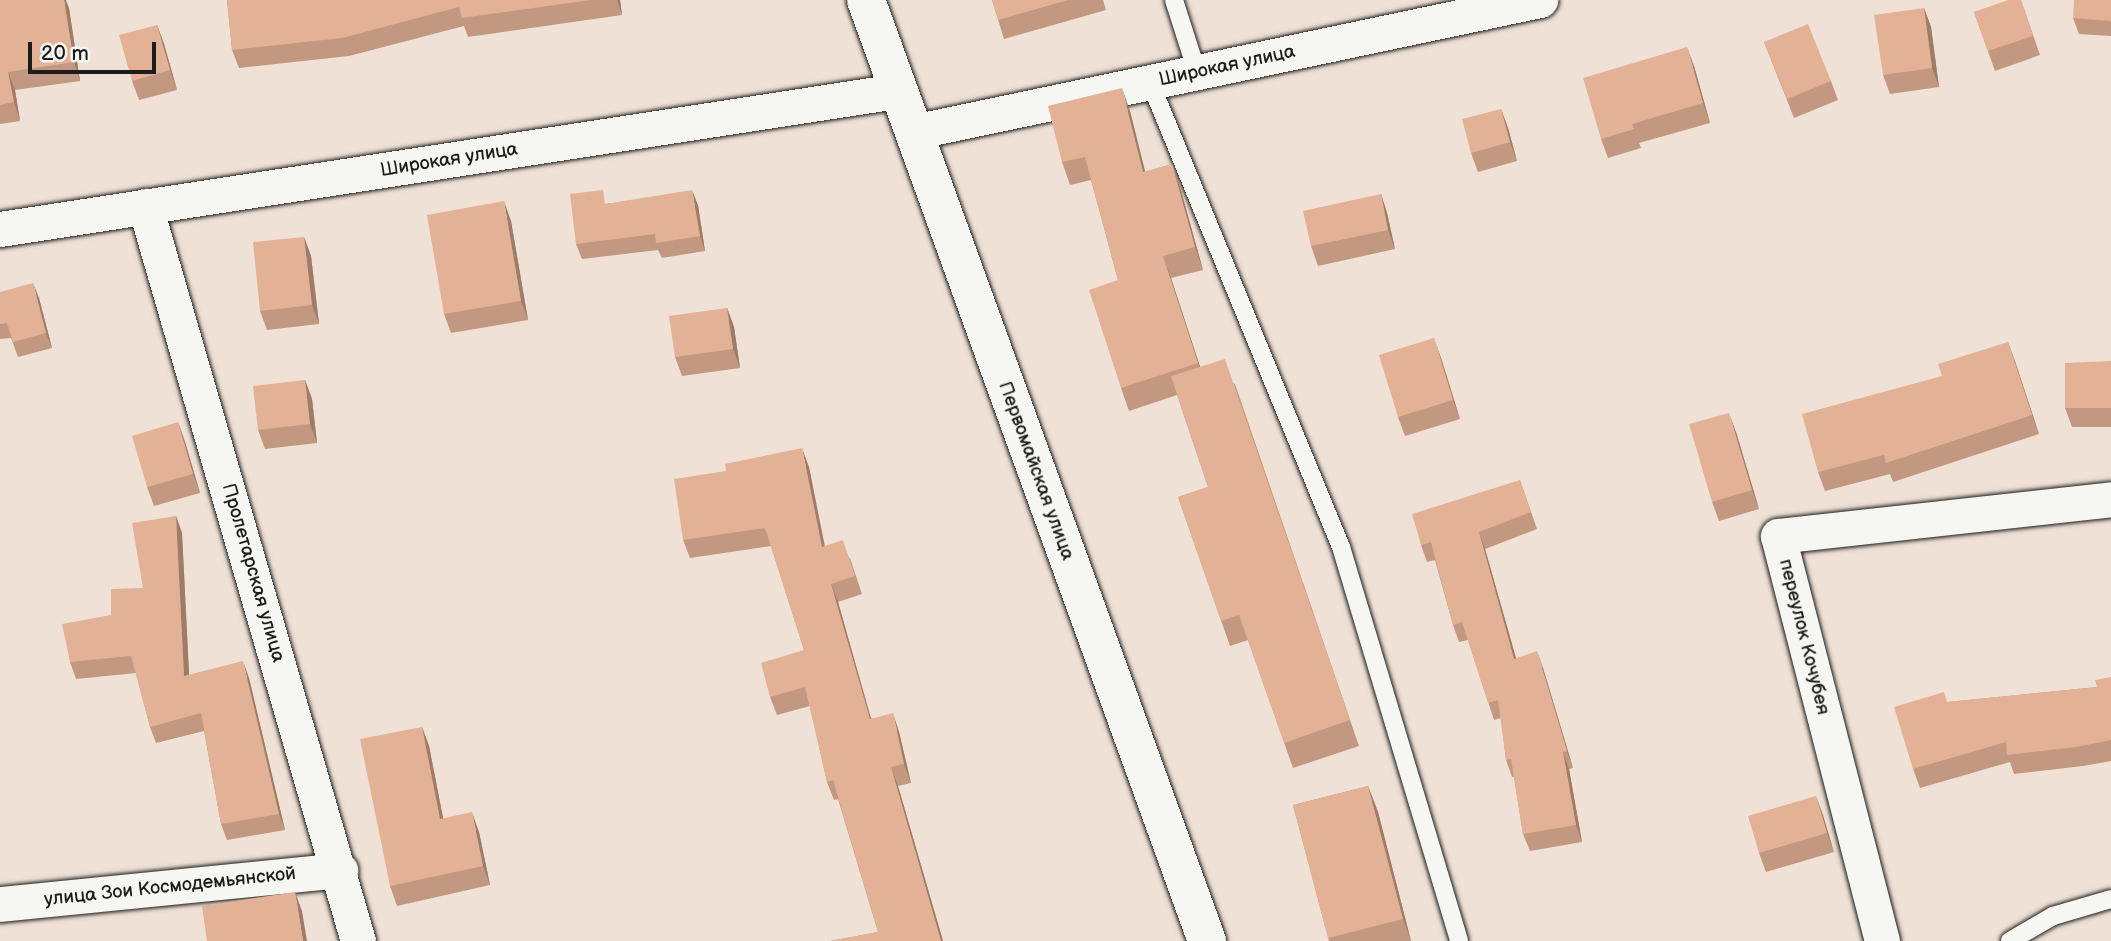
<!DOCTYPE html>
<meta charset="utf-8">
<style>
body{margin:0}
#map{position:relative;width:2111px;height:941px;overflow:hidden;background:#f0e1d6;font-family:"Balsamiq Sans",sans-serif}
div>[style]{position:absolute}
.roads{filter:drop-shadow(0 0 2px #1c1c1c) drop-shadow(0 0 2px #1c1c1c)}
.service>*{height:18px;margin:-9px;padding:0 9px;transform-origin:9px;border-radius:9px;background:#f6f6f2}
.minor>*{height:35px;margin:-17.5px;padding:0 17.5px;transform-origin:17.5px;border-radius:17.5px;background:#f6f6f2}
.tertiary>*{height:38px;margin:-19px;padding:0 19px;transform-origin:19px;border-radius:19px;background:#f6f6f2}
.wall>*{inset:0;background:#c39880}
.shaded-wall>*{inset:0;background:#9f7c68}
.building>*{inset:0;background:#e3b195}
span{translate:-50% -50%;white-space:nowrap;text-align:center;line-height:1.15;-webkit-text-stroke:7px #f6f6f2;paint-order:stroke}
.street-label{font-size:19px;color:#1c1c1c}
.scale{position:absolute;left:28px;top:42px;width:128px;height:32px;box-sizing:border-box;border:4px solid #1c1c1c;border-top:0;padding-left:9px;font-size:21px;line-height:24px;white-space:nowrap;color:#1c1c1c;-webkit-text-stroke:5px #f6f6f2;paint-order:stroke}
</style>
<div id="map">
<div class="roads">
<div class="service">
<i style="left:1174px;top:0;width:76px;rotate:72.3deg"></i>
<i style="left:1150px;top:82px;width:503px;rotate:67.67deg"></i>
<i style="left:1341px;top:547px;width:411px;rotate:73.3deg"></i>
<i style="left:2010px;top:941px;width:50px;rotate:-30.2deg"></i>
<i style="left:2053px;top:916px;width:60px;rotate:-16.3deg"></i>
</div>
<div class="minor">
<i style="left:913px;top:132px;width:641px;rotate:-11.89deg"></i>
<i style="left:145px;top:206px;width:765px;rotate:73.84deg"></i>
<i style="left:0;top:229px;width:908px;rotate:-8.75deg"></i>
<i style="left:0;top:904px;width:342px;rotate:-5.7deg"></i>
<i style="left:1882px;top:941px;width:418px;rotate:-104.4deg"></i>
<i style="left:1778px;top:536px;width:335px;rotate:-6.3deg"></i>
</div>
<div class="tertiary">
<i style="left:866px;top:0;width:1001px;rotate:70.08deg"></i>
</div>
</div>
<div class="wall">
<i style="clip-path:polygon(0 0,69px 8px,80px 81px,15px 90px,20px 121px,0 124px)"></i>
<i style="clip-path:polygon(227px 0,620px 0,622px 15px,468px 37px,464px 26px,349px 56px,239px 68px,232px 50px)"></i>
<i style="clip-path:polygon(992px 0,1103px 0,1106px 10px,1004px 39px)"></i>
<i style="clip-path:polygon(2021px 0,2040px 55px,1995px 71px,1974px 12px)"></i>
<i style="clip-path:polygon(2111px 0,2111px 36px,2079px 34px,2073px 18px)"></i>
<i style="clip-path:polygon(1924px 8px,1931px 27px,1939px 87px,1890px 94px,1883px 75px)"></i>
<i style="clip-path:polygon(157px 25px,164px 44px,177px 90px,139px 100px,132px 81px)"></i>
<i style="clip-path:polygon(1764px 42px,1831px 81px,1838px 100px,1794px 118px)"></i>
<i style="clip-path:polygon(1694px 66px,1710px 123px,1639px 143px,1641px 148px,1608px 158px,1601px 139px)"></i>
<i style="clip-path:polygon(1501px 109px,1508px 128px,1517px 161px,1478px 172px,1471px 153px)"></i>
<i style="clip-path:polygon(1130px 111px,1145px 172px,1172px 164px,1180px 187px,1203px 270px,1171px 278px,1200px 367px,1235px 384px,1359px 746px,1293px 768px,1248px 640px,1230px 646px,1178px 497px,1208px 487px,1177px 395px,1129px 411px,1121px 388px,1118px 280px,1091px 180px,1070px 185px,1062px 162px)"></i>
<i style="clip-path:polygon(1381px 194px,1387px 213px,1395px 249px,1318px 266px,1311px 246px)"></i>
<i style="clip-path:polygon(608px 203px,698px 205px,705px 251px,662px 258px,658px 250px,582px 259px,576px 244px)"></i>
<i style="clip-path:polygon(511px 221px,528px 320px,451px 333px,444px 314px)"></i>
<i style="clip-path:polygon(304px 237px,311px 256px,319px 324px,267px 330px,260px 311px)"></i>
<i style="clip-path:polygon(0 292px,39px 298px,52px 348px,18px 357px,11px 338px,0 339px)"></i>
<i style="clip-path:polygon(727px 308px,734px 327px,740px 368px,682px 376px,675px 357px)"></i>
<i style="clip-path:polygon(2008px 342px,2039px 434px,1893px 482px,1890px 474px,1825px 491px,1818px 472px,1942px 376px)"></i>
<i style="clip-path:polygon(1441px 358px,1460px 419px,1405px 436px,1398px 417px)"></i>
<i style="clip-path:polygon(2111px 361px,2111px 427px,2072px 427px,2065px 408px)"></i>
<i style="clip-path:polygon(305px 380px,312px 399px,317px 443px,265px 449px,258px 430px)"></i>
<i style="clip-path:polygon(178px 422px,185px 442px,200px 493px,154px 506px,147px 487px)"></i>
<i style="clip-path:polygon(1736px 432px,1759px 509px,1719px 521px,1712px 502px)"></i>
<i style="clip-path:polygon(809px 467px,825px 546px,850px 558px,862px 594px,838px 602px,871px 718px,899px 732px,911px 783px,898px 786px,943px 941px,830px 941px,878px 932px,838px 799px,834px 800px,827px 782px,810px 706px,777px 715px,770px 697px,804px 650px,771px 546px,690px 558px,683px 540px)"></i>
<i style="clip-path:polygon(1520px 480px,1537px 529px,1485px 549px,1516px 658px,1543px 668px,1573px 768px,1569px 769px,1582px 842px,1530px 851px,1523px 834px,1514px 777px,1512px 777px,1506px 760px,1501px 718px,1494px 720px,1468px 640px,1459px 642px,1453px 625px,1435px 560px,1427px 562px,1421px 545px)"></i>
<i style="clip-path:polygon(176px 516px,182px 533px,189px 675px,249px 678px,285px 830px,227px 840px,221px 824px,204px 731px,156px 743px,150px 727px,136px 673px,76px 679px,70px 662px,111px 615px,143px 588px)"></i>
<i style="clip-path:polygon(2111px 677px,2111px 761px,2083px 766px,2014px 774px,2010px 762px,1920px 788px,1913px 769px,1948px 702px,2097px 687px)"></i>
<i style="clip-path:polygon(422px 727px,429px 746px,443px 818px,479px 832px,490px 885px,397px 906px,390px 886px)"></i>
<i style="clip-path:polygon(1368px 786px,1378px 812px,1411px 941px,1329px 941px,1293px 805px)"></i>
<i style="clip-path:polygon(1816px 796px,1834px 852px,1766px 872px,1759px 853px)"></i>
</div>
<div class="shaded-wall">
<i style="clip-path:polygon(64px 0,66px 0,69px 8px,80px 81px,74px 62px)"></i>
<i style="clip-path:polygon(617px 0,620px 0,622px 15px)"></i>
<i style="clip-path:polygon(1924px 8px,1931px 27px,1939px 87px,1932px 68px)"></i>
<i style="clip-path:polygon(157px 25px,164px 44px,177px 90px,170px 70px)"></i>
<i style="clip-path:polygon(1687px 47px,1694px 66px,1710px 123px,1703px 103px)"></i>
<i style="clip-path:polygon(8px 72px,15px 90px,20px 121px,14px 102px)"></i>
<i style="clip-path:polygon(1122px 88px,1130px 111px,1151px 195px,1143px 172px)"></i>
<i style="clip-path:polygon(1501px 109px,1508px 128px,1517px 161px,1510px 142px)"></i>
<i style="clip-path:polygon(1172px 164px,1180px 187px,1203px 270px,1195px 247px)"></i>
<i style="clip-path:polygon(692px 190px,698px 205px,705px 251px,700px 236px)"></i>
<i style="clip-path:polygon(1381px 194px,1387px 213px,1395px 249px,1388px 230px)"></i>
<i style="clip-path:polygon(504px 201px,511px 221px,528px 320px,521px 301px)"></i>
<i style="clip-path:polygon(304px 237px,311px 256px,319px 324px,312px 305px)"></i>
<i style="clip-path:polygon(1163px 256px,1171px 278px,1206px 385px,1198px 363px)"></i>
<i style="clip-path:polygon(33px 283px,39px 298px,52px 348px,46px 333px)"></i>
<i style="clip-path:polygon(727px 308px,734px 327px,740px 368px,733px 349px)"></i>
<i style="clip-path:polygon(1434px 338px,1441px 358px,1460px 419px,1453px 400px)"></i>
<i style="clip-path:polygon(2008px 342px,2015px 361px,2039px 434px,2032px 415px)"></i>
<i style="clip-path:polygon(305px 380px,312px 399px,317px 443px,310px 424px)"></i>
<i style="clip-path:polygon(1729px 413px,1736px 432px,1759px 509px,1752px 490px)"></i>
<i style="clip-path:polygon(178px 422px,185px 442px,200px 493px,193px 474px)"></i>
<i style="clip-path:polygon(802px 448px,809px 467px,828px 565px,822px 547px)"></i>
<i style="clip-path:polygon(176px 516px,182px 533px,190px 693px,184px 676px)"></i>
<i style="clip-path:polygon(1479px 532px,1485px 549px,1521px 676px,1514px 659px)"></i>
<i style="clip-path:polygon(831px 584px,838px 602px,876px 737px,870px 719px)"></i>
<i style="clip-path:polygon(1537px 651px,1543px 668px,1573px 768px,1567px 751px)"></i>
<i style="clip-path:polygon(243px 661px,249px 678px,285px 830px,279px 814px)"></i>
<i style="clip-path:polygon(893px 713px,899px 732px,911px 783px,904px 764px)"></i>
<i style="clip-path:polygon(422px 727px,429px 746px,447px 838px,440px 819px)"></i>
<i style="clip-path:polygon(1563px 752px,1569px 769px,1582px 842px,1576px 825px)"></i>
<i style="clip-path:polygon(891px 767px,898px 786px,943px 941px,941px 941px)"></i>
<i style="clip-path:polygon(1368px 786px,1378px 812px,1411px 941px,1403px 919px)"></i>
<i style="clip-path:polygon(1816px 796px,1823px 815px,1834px 852px,1827px 833px)"></i>
<i style="clip-path:polygon(472px 812px,479px 832px,490px 885px,483px 866px)"></i>
<i style="clip-path:polygon(295px 892px,302px 911px,307px 941px,303px 941px)"></i>
</div>
<div class="building">
<i style="clip-path:polygon(0 0,64px 0,74px 62px,8px 72px,14px 102px,0 105px)"></i>
<i style="clip-path:polygon(227px 0,591px 0,462px 18px,459px 7px,342px 38px,232px 50px)"></i>
<i style="clip-path:polygon(992px 0,1068px 0,998px 20px)"></i>
<i style="clip-path:polygon(2008px 0,2021px 0,2033px 36px,1988px 51px,1974px 12px)"></i>
<i style="clip-path:polygon(2074px 0,2111px 0,2111px 21px,2073px 18px)"></i>
<i style="clip-path:polygon(1924px 8px,1932px 68px,1883px 75px,1874px 15px)"></i>
<i style="clip-path:polygon(1808px 24px,1831px 81px,1787px 99px,1764px 42px)"></i>
<i style="clip-path:polygon(157px 25px,170px 70px,132px 81px,119px 35px)"></i>
<i style="clip-path:polygon(1687px 47px,1703px 103px,1632px 124px,1634px 129px,1601px 139px,1583px 78px)"></i>
<i style="clip-path:polygon(1122px 88px,1143px 172px,1172px 164px,1195px 247px,1163px 256px,1198px 363px,1121px 388px,1089px 290px,1118px 280px,1085px 157px,1062px 162px,1048px 106px)"></i>
<i style="clip-path:polygon(1501px 109px,1510px 142px,1471px 153px,1462px 119px)"></i>
<i style="clip-path:polygon(603px 190px,605px 204px,692px 190px,700px 236px,656px 243px,655px 234px,576px 244px,570px 194px)"></i>
<i style="clip-path:polygon(1381px 194px,1388px 230px,1311px 246px,1303px 211px)"></i>
<i style="clip-path:polygon(504px 201px,521px 301px,444px 314px,427px 215px)"></i>
<i style="clip-path:polygon(304px 237px,312px 305px,260px 311px,253px 242px)"></i>
<i style="clip-path:polygon(33px 283px,46px 333px,13px 342px,7px 323px,0 324px,0 292px)"></i>
<i style="clip-path:polygon(727px 308px,733px 349px,675px 357px,669px 316px)"></i>
<i style="clip-path:polygon(1434px 338px,1453px 400px,1398px 417px,1379px 355px)"></i>
<i style="clip-path:polygon(2008px 342px,2032px 415px,1886px 463px,1884px 455px,1818px 472px,1802px 414px,1942px 376px,1938px 364px)"></i>
<i style="clip-path:polygon(1225px 359px,1350px 720px,1284px 743px,1239px 615px,1221px 621px,1178px 497px,1208px 487px,1171px 376px)"></i>
<i style="clip-path:polygon(2111px 361px,2111px 408px,2065px 408px,2065px 363px)"></i>
<i style="clip-path:polygon(305px 380px,310px 424px,258px 430px,253px 386px)"></i>
<i style="clip-path:polygon(1729px 413px,1752px 490px,1712px 502px,1689px 424px)"></i>
<i style="clip-path:polygon(178px 422px,193px 474px,147px 487px,132px 436px)"></i>
<i style="clip-path:polygon(802px 448px,822px 547px,843px 540px,855px 576px,831px 584px,870px 719px,893px 713px,904px 764px,891px 767px,941px 941px,830px 941px,878px 932px,833px 780px,827px 782px,805px 687px,770px 697px,761px 663px,804px 650px,765px 528px,683px 540px,674px 479px,726px 471px,725px 464px)"></i>
<i style="clip-path:polygon(1520px 480px,1531px 512px,1479px 532px,1514px 659px,1537px 651px,1567px 751px,1563px 752px,1576px 825px,1523px 834px,1511px 759px,1506px 760px,1498px 700px,1488px 703px,1462px 622px,1453px 625px,1431px 542px,1421px 545px,1412px 514px)"></i>
<i style="clip-path:polygon(176px 516px,184px 676px,243px 661px,279px 814px,221px 824px,201px 713px,150px 727px,131px 656px,70px 662px,62px 624px,111px 615px,111px 589px,143px 588px,132px 523px)"></i>
<i style="clip-path:polygon(2111px 677px,2111px 740px,2076px 747px,2007px 755px,2006px 742px,1913px 769px,1894px 707px,1944px 692px,1947px 702px,2097px 687px,2095px 680px)"></i>
<i style="clip-path:polygon(422px 727px,440px 819px,472px 812px,483px 866px,390px 886px,360px 739px)"></i>
<i style="clip-path:polygon(1368px 786px,1403px 919px,1328px 938px,1293px 805px)"></i>
<i style="clip-path:polygon(1816px 796px,1827px 833px,1759px 853px,1748px 816px)"></i>
<i style="clip-path:polygon(295px 892px,303px 941px,207px 941px,202px 906px)"></i>
</div>
<div class="street-label">
<span style="left:1227px;top:66px;rotate:-12deg">Широкая улица</span>
<span style="left:449px;top:160px;rotate:-9deg">Широкая улица</span>
<span style="left:1036px;top:471px;rotate:70deg">Первомайская улица</span>
<span style="left:253px;top:573px;rotate:74deg">Пролетарская улица</span>
<span style="left:1804px;top:637px;rotate:76deg">переулок Кочубея</span>
<span style="left:170px;top:887px;rotate:-6deg">улица Зои Космодемьянской</span>
</div>
<div class="scale">20 m</div>
</div>
